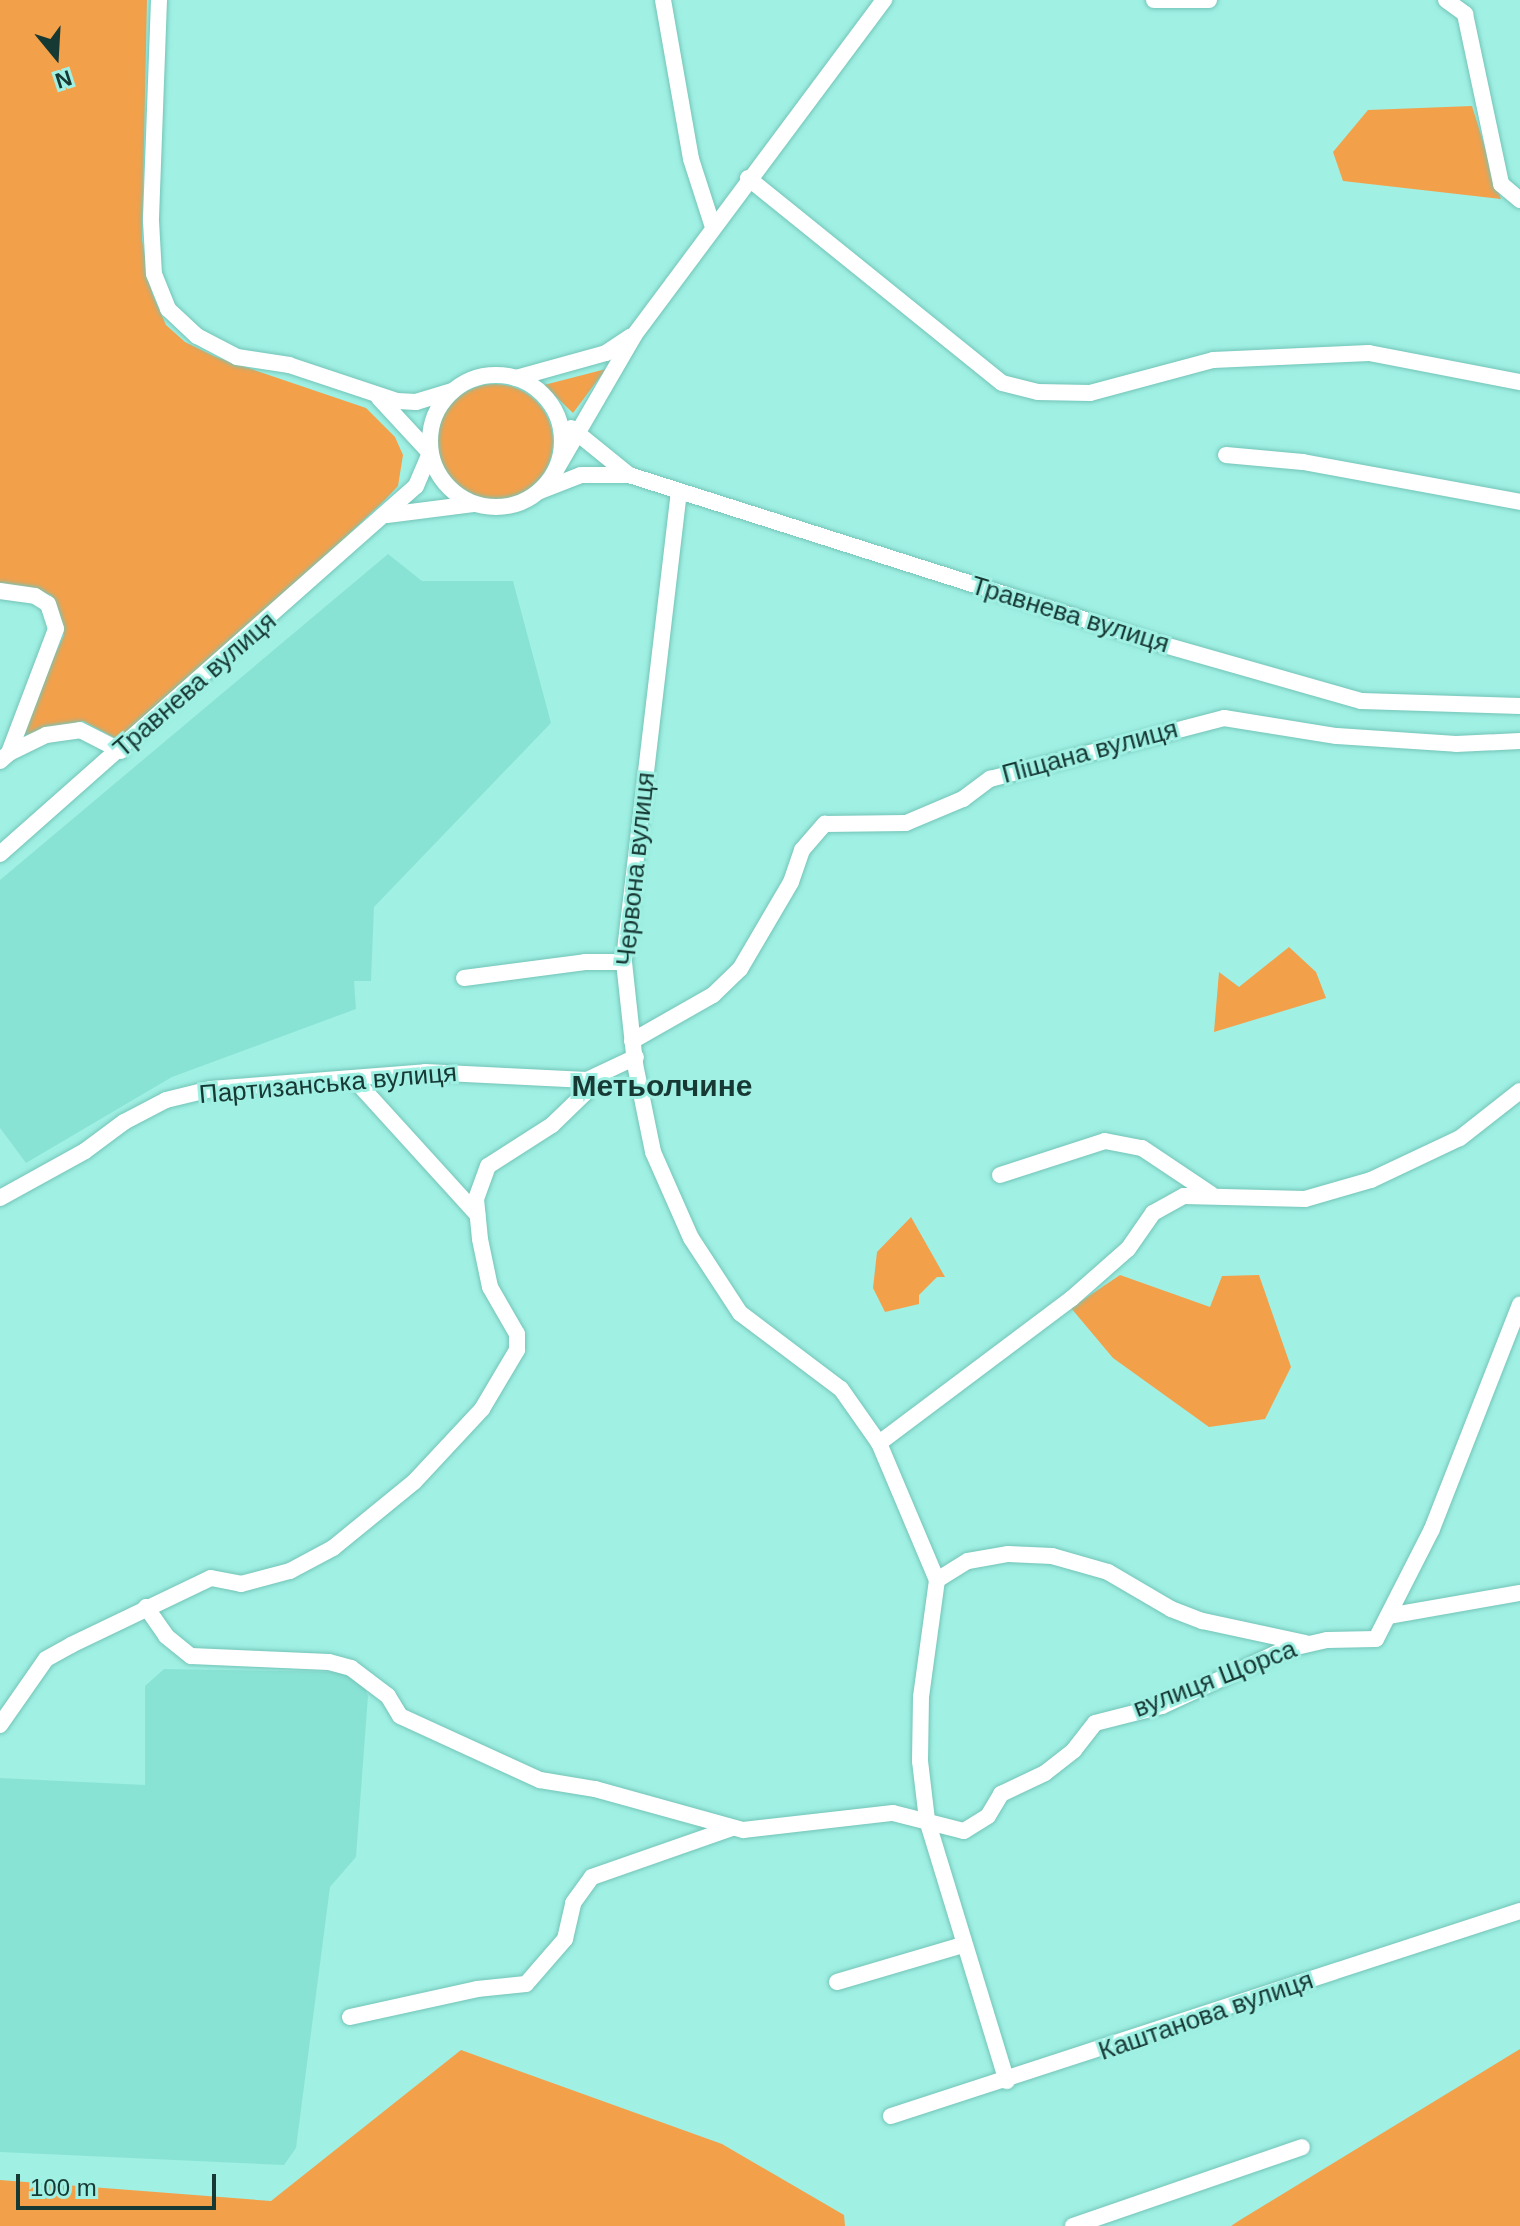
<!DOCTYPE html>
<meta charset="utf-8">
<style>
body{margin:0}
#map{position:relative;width:1520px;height:2226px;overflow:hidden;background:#a0f0e4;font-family:Arial,sans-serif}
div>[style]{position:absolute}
.built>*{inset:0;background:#89e3d5}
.green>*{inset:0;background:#f3a04b}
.round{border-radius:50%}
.roads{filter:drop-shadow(0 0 2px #74c4b8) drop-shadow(0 0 2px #74c4b8)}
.minor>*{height:16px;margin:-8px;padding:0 8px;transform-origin:8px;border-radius:8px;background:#fff}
.minor>.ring{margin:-8px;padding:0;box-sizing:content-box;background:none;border:16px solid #fff;border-radius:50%}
span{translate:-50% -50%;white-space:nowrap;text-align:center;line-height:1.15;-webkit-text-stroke:6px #a0f0e4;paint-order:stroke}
.street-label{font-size:26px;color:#173934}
.quarter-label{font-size:30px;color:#173934;font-weight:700}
.north{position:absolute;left:16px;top:16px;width:80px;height:80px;-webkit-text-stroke:6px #a0f0e4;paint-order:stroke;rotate:162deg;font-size:22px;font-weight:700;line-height:32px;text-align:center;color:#173934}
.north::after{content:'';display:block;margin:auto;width:28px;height:36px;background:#173934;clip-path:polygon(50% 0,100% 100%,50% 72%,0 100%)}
.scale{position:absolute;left:16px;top:2174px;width:200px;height:36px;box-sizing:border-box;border:4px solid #173934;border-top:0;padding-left:10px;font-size:24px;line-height:28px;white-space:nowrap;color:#173934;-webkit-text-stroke:6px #a0f0e4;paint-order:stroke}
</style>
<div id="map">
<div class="built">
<i style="clip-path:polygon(388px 554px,422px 581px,513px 581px,551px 723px,374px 907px,371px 981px,354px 981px,356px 1009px,172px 1077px,26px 1163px,0 1128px,0 880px)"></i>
<i style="clip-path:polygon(164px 1669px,345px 1672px,361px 1681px,368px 1696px,356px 1857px,330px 1887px,296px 2148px,284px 2165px,0 2152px,0 1778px,145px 1785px,145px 1686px)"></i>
</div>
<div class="green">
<i style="clip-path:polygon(0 0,147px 0,142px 240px,152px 293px,166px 325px,185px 342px,216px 357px,366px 408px,395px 437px,403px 455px,398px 486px,385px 500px,132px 737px,115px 738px,83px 721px,16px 738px,64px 635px,51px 595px,0 583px)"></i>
<i style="clip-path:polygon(1472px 106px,1501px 199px,1343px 181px,1333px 152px,1368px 110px)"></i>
<i style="clip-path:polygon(606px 369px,573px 413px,544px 385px)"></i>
<i class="round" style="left:437px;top:384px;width:116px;height:116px"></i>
<i style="clip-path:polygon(1289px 947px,1316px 972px,1326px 998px,1214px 1032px,1219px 972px,1239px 987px)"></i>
<i style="clip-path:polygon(911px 1217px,945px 1277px,937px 1277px,919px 1295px,919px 1304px,885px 1312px,873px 1288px,877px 1252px)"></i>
<i style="clip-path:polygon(1120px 1275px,1210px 1307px,1222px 1276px,1259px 1275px,1291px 1367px,1265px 1419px,1209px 1427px,1113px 1358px,1071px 1308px)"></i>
<i style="clip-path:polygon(1520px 2049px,1520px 2226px,1231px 2226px,1240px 2220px)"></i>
<i style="clip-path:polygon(461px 2050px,722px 2144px,844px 2215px,845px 2226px,0 2226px,0 2180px,271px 2201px)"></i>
</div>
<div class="roads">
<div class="minor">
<i style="left:159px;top:0;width:221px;rotate:92.1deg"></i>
<i style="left:151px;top:221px;width:53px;rotate:86.8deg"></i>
<i style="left:154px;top:274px;width:38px;rotate:68deg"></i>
<i style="left:168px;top:309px;width:40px;rotate:43deg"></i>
<i style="left:197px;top:336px;width:45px;rotate:27.7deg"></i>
<i style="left:237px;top:357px;width:53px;rotate:8.7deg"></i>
<i style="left:289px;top:365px;width:114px;rotate:18.4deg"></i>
<i style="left:397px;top:401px;width:19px;rotate:3deg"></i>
<i style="left:416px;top:402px;width:38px;rotate:-17deg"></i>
<i style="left:663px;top:0;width:161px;rotate:80deg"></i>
<i style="left:691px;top:159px;width:68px;rotate:72.1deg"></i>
<i style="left:1154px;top:0;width:55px"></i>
<i style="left:1446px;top:0;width:24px;rotate:36deg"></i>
<i style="left:1465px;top:14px;width:174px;rotate:78deg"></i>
<i style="left:1501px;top:184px;width:25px;rotate:40deg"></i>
<i style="left:748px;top:178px;width:326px;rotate:38.9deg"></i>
<i style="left:1002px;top:383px;width:37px;rotate:14deg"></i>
<i style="left:1038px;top:392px;width:52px;rotate:1.1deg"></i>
<i style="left:1090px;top:393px;width:127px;rotate:-15deg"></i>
<i style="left:1213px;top:360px;width:156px;rotate:-2.6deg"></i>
<i style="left:1369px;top:353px;width:154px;rotate:10.9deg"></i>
<i class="ring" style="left:430px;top:375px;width:116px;height:116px"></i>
<i style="left:516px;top:378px;width:93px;rotate:-15.5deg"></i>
<i style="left:606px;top:353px;width:29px;rotate:-34deg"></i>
<i style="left:571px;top:428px;width:75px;rotate:39deg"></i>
<i style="left:1226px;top:455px;width:77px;rotate:5.2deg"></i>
<i style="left:1303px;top:462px;width:221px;rotate:10.4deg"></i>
<i style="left:556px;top:470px;width:157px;rotate:-59.8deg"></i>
<i style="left:635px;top:334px;width:417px;rotate:-53.3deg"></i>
<i style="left:540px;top:491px;width:44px;rotate:-21.3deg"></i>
<i style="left:581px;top:475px;width:48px"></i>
<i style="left:629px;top:475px;width:558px;rotate:17.62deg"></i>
<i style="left:1161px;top:644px;width:208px;rotate:15.9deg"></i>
<i style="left:1361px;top:701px;width:159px;rotate:1.8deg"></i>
<i style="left:679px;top:491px;width:474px;rotate:96.7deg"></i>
<i style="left:624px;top:962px;width:103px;rotate:83.8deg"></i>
<i style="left:635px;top:1064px;width:90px;rotate:78.4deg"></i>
<i style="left:653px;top:1152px;width:94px;rotate:66.2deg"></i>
<i style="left:691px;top:1238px;width:90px;rotate:56.8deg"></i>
<i style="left:740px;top:1313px;width:126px;rotate:37deg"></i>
<i style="left:841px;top:1389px;width:66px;rotate:54.9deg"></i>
<i style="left:879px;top:1443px;width:149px;rotate:67.1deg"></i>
<i style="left:937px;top:1580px;width:118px;rotate:97.8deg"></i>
<i style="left:921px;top:1697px;width:64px;rotate:90.9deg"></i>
<i style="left:920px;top:1761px;width:59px;rotate:83.2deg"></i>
<i style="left:927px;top:1820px;width:273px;rotate:73deg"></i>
<i style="left:387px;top:515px;width:87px;rotate:-7.3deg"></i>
<i style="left:0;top:591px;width:35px;rotate:8deg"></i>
<i style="left:35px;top:596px;width:15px;rotate:32deg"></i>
<i style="left:48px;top:604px;width:26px;rotate:72deg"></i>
<i style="left:56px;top:629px;width:133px;rotate:110.8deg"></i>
<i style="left:9px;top:753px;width:12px;rotate:138deg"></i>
<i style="left:9px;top:753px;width:41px;rotate:-25.9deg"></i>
<i style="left:46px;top:735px;width:34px;rotate:-8deg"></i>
<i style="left:80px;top:730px;width:46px;rotate:27.1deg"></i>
<i style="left:0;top:854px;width:555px;rotate:-41.5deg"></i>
<i style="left:416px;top:486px;width:36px;rotate:-67deg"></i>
<i style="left:430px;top:453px;width:75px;rotate:-132.8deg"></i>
<i style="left:464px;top:978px;width:122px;rotate:-7.5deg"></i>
<i style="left:585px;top:962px;width:39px"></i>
<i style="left:632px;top:1041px;width:93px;rotate:-29.6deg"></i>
<i style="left:713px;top:995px;width:37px;rotate:-44deg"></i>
<i style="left:740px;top:969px;width:101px;rotate:-59.6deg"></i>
<i style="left:791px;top:882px;width:34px;rotate:-71deg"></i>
<i style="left:802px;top:850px;width:35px;rotate:-49deg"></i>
<i style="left:825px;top:824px;width:81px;rotate:-0.7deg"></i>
<i style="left:906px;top:823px;width:62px;rotate:-22.8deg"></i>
<i style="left:963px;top:799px;width:34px;rotate:-37deg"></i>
<i style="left:990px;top:779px;width:242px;rotate:-14.6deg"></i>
<i style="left:1224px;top:718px;width:114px;rotate:9.1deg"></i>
<i style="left:1337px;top:736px;width:119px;rotate:3.8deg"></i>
<i style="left:1456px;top:744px;width:64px;rotate:-2.7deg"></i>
<i style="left:354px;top:1079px;width:183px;rotate:47.7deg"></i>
<i style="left:1000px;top:1175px;width:110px;rotate:-17.9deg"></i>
<i style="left:1105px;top:1141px;width:38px;rotate:11deg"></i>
<i style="left:1142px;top:1148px;width:83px;rotate:33.7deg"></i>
<i style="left:0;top:1198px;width:97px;rotate:-28.9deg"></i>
<i style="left:85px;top:1151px;width:49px;rotate:-36.6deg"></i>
<i style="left:124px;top:1122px;width:47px;rotate:-27.6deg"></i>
<i style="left:166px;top:1100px;width:46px;rotate:-13.7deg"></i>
<i style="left:211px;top:1089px;width:215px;rotate:-4.5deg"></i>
<i style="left:425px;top:1072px;width:162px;rotate:2.8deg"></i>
<i style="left:879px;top:1443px;width:240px;rotate:-36.9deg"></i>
<i style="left:1071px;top:1299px;width:76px;rotate:-41.3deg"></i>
<i style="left:1128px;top:1249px;width:44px;rotate:-55.2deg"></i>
<i style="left:1153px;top:1213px;width:35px;rotate:-29deg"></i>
<i style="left:1184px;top:1196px;width:121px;rotate:1.4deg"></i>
<i style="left:1305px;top:1199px;width:69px;rotate:-16.1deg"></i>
<i style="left:1371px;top:1180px;width:98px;rotate:-25.3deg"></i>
<i style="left:1460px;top:1138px;width:76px;rotate:-38.1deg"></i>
<i style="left:937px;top:1580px;width:36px;rotate:-32deg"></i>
<i style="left:968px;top:1561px;width:41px;rotate:-9.9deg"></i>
<i style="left:1008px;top:1554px;width:44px;rotate:2.6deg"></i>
<i style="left:1052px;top:1556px;width:58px;rotate:15.9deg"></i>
<i style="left:1108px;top:1572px;width:73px;rotate:30.4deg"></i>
<i style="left:1171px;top:1609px;width:34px;rotate:21deg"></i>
<i style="left:1203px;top:1621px;width:104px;rotate:12.2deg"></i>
<i style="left:146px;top:1607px;width:35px;rotate:55deg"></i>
<i style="left:166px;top:1636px;width:32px;rotate:39deg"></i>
<i style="left:191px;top:1656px;width:138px;rotate:2.5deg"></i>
<i style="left:329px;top:1662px;width:23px;rotate:15deg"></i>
<i style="left:351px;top:1668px;width:46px;rotate:37.1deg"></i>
<i style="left:388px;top:1696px;width:23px;rotate:59deg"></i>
<i style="left:400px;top:1716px;width:154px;rotate:24.6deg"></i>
<i style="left:540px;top:1780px;width:56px;rotate:9.3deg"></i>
<i style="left:595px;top:1789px;width:154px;rotate:15.5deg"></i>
<i style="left:743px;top:1830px;width:151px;rotate:-6.5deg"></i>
<i style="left:893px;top:1813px;width:73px;rotate:14.2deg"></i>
<i style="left:964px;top:1831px;width:28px;rotate:-32deg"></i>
<i style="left:988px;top:1816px;width:26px;rotate:-59deg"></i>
<i style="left:1001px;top:1794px;width:49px;rotate:-25.5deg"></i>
<i style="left:1045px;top:1773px;width:37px;rotate:-38deg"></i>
<i style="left:1074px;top:1750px;width:34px;rotate:-52deg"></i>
<i style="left:1095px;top:1723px;width:69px;rotate:-14.2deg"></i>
<i style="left:1162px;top:1706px;width:133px;rotate:-24.8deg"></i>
<i style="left:1283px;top:1650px;width:45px;rotate:-12.8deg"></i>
<i style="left:1327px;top:1640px;width:49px;rotate:-1.2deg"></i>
<i style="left:1376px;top:1639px;width:123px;rotate:-63deg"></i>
<i style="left:1432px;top:1529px;width:241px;rotate:-68.6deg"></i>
<i style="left:1388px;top:1616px;width:134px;rotate:-9.9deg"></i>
<i style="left:0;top:1725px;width:80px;rotate:-55.1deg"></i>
<i style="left:46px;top:1659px;width:29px;rotate:-29deg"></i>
<i style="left:71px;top:1645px;width:155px;rotate:-25.6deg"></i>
<i style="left:211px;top:1578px;width:31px;rotate:11deg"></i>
<i style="left:241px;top:1584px;width:51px;rotate:-14.9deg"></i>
<i style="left:290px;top:1571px;width:49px;rotate:-28.1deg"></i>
<i style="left:333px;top:1548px;width:104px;rotate:-39.2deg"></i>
<i style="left:414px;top:1482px;width:100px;rotate:-47deg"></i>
<i style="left:482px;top:1409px;width:69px;rotate:-59.3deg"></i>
<i style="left:517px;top:1350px;width:16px;rotate:-90deg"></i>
<i style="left:517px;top:1334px;width:54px;rotate:-119.9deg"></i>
<i style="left:490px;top:1287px;width:49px;rotate:-101.8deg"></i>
<i style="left:480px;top:1239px;width:40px;rotate:-95.7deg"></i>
<i style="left:476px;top:1199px;width:35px;rotate:-70deg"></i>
<i style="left:488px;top:1166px;width:76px;rotate:-32.6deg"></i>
<i style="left:552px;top:1125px;width:46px;rotate:-44.1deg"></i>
<i style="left:585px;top:1093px;width:13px;rotate:-81deg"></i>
<i style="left:587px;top:1080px;width:54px;rotate:-25.1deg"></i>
<i style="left:837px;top:1982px;width:131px;rotate:-16.4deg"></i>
<i style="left:350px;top:2017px;width:130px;rotate:-12.4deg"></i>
<i style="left:477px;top:1989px;width:49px;rotate:-5.8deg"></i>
<i style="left:526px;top:1984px;width:60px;rotate:-49.1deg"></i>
<i style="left:565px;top:1939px;width:37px;rotate:-77deg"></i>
<i style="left:573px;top:1903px;width:32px;rotate:-54deg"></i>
<i style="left:592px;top:1877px;width:148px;rotate:-19.3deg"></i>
<i style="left:891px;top:2116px;width:662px;rotate:-18.05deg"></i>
<i style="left:1073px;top:2226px;width:242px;rotate:-19deg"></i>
</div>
</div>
<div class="street-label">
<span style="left:1070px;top:615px;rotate:17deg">Травнева вулиця</span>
<span style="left:195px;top:685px;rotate:-41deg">Травнева вулиця</span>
<span style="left:1090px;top:752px;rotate:-15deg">Піщана вулиця</span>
<span style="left:636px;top:869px;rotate:-84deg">Червона вулиця</span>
<span style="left:328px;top:1084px;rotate:-5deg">Партизанська вулиця</span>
<span style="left:1215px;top:1679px;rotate:-21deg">вулиця Щорса</span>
<span style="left:1206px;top:2016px;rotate:-19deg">Каштанова вулиця</span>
</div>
<div class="quarter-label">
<span style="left:662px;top:1086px">Метьолчине</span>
</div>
<div class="north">N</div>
<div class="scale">100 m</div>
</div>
